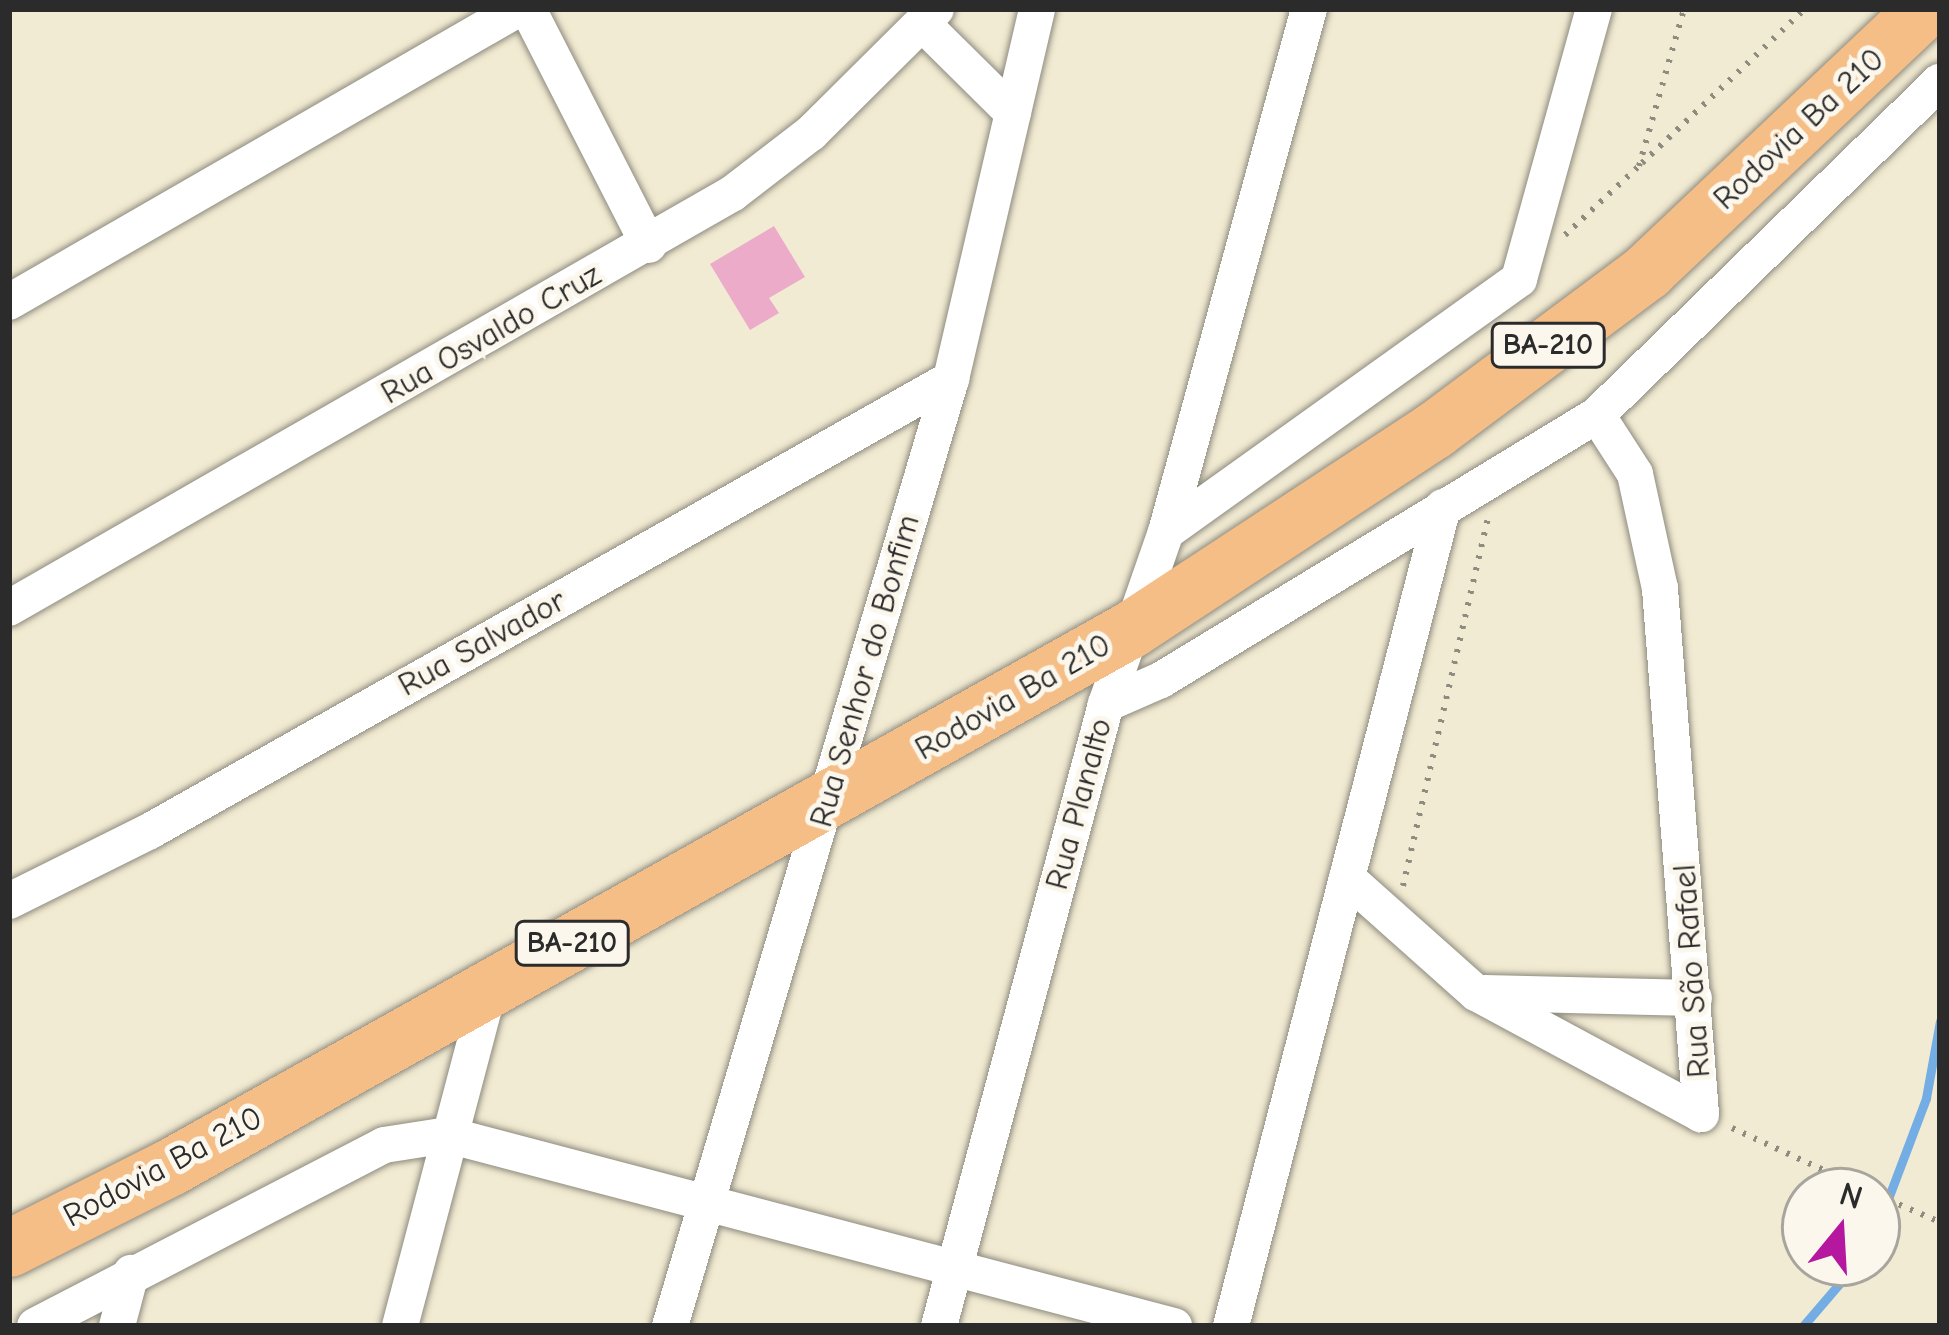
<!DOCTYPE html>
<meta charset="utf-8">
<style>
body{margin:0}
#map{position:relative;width:1949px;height:1335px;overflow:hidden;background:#f2ebd3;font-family:"Comic Neue",sans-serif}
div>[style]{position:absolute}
.stream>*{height:9px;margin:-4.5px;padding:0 4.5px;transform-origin:4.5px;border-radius:4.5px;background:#74ade4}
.building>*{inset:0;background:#ebabc9}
.path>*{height:6px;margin-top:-3px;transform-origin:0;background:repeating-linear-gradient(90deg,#8e8b7f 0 3px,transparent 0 12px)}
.roads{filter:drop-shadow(0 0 3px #8e8b7f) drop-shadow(0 0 3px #8e8b7f)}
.street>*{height:36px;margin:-18px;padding:0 18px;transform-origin:18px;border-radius:18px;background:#fff}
.primary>*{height:57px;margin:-28.5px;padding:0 28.5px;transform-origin:28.5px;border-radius:28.5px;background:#f6be87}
span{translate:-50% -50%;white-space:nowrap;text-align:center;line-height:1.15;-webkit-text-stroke:10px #fbf7ec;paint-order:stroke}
.shield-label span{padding:3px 9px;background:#fbf7ec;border:3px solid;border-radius:9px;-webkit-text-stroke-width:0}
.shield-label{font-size:30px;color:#2b2b2b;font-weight:700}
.street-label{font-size:33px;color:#2b2b2b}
.frame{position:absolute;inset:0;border:12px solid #2b2b2b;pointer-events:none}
.north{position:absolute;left:1781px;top:1167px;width:120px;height:120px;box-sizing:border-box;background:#fbf7ec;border:3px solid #a8a59f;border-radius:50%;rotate:18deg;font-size:33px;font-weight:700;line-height:48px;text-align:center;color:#2b2b2b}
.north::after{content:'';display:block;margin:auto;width:42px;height:54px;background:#b5179e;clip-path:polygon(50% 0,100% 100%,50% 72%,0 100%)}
</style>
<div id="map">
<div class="stream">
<i style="left:1877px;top:1228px;width:139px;rotate:-69.3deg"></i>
<i style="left:1926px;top:1098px;width:78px;rotate:-79.7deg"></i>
<i style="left:1803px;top:1326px;width:83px;rotate:-49.4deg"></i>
</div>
<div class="building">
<i style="clip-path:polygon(774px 226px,805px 277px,769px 298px,779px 313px,750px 330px,710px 264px)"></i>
</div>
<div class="path">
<i style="left:1642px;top:163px;width:224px;rotate:-43.4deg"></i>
<i style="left:1565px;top:235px;width:101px;rotate:-43deg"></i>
<i style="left:1639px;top:166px;width:163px;rotate:-74deg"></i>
<i style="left:1403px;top:886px;width:377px;rotate:-77deg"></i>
<i style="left:1732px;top:1128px;width:151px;rotate:24.7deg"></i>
<i style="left:1877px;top:1195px;width:69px;rotate:23.2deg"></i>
</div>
<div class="roads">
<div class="street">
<i style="left:528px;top:9px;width:265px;rotate:62.9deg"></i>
<i style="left:924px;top:25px;width:125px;rotate:44.7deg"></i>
<i style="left:9px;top:302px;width:587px;rotate:-29.93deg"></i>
<i style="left:1597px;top:415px;width:70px;rotate:57.2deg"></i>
<i style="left:1635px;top:474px;width:118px;rotate:77.7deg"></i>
<i style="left:1660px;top:589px;width:527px;rotate:85.53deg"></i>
<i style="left:1166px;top:532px;width:434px;rotate:-35.6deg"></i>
<i style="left:1519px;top:279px;width:280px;rotate:-74.5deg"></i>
<i style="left:9px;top:608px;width:835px;rotate:-29.82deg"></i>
<i style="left:733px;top:193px;width:98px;rotate:-37.6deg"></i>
<i style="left:811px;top:133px;width:176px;rotate:-44.8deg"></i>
<i style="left:1106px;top:704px;width:60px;rotate:-23.6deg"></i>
<i style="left:1161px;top:680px;width:510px;rotate:-31.29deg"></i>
<i style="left:1597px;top:415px;width:478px;rotate:-44.2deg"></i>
<i style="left:1347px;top:878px;width:173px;rotate:41.7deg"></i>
<i style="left:1476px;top:993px;width:255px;rotate:28.3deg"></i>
<i style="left:9px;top:901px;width:157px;rotate:-26.4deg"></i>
<i style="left:150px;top:831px;width:920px;rotate:-29.44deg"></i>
<i style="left:1485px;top:993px;width:209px;rotate:1.4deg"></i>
<i style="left:35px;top:1326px;width:393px;rotate:-27.4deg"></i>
<i style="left:384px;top:1145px;width:65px;rotate:-8.9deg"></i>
<i style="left:448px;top:1135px;width:751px;rotate:14.74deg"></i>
<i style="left:117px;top:1326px;width:55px;rotate:-75.2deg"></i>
<i style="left:400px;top:1326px;width:350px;rotate:-75.2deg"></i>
<i style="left:670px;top:1326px;width:988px;rotate:-73.47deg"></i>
<i style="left:951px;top:379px;width:380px;rotate:-76.9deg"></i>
<i style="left:939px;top:1326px;width:644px;rotate:-74.97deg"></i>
<i style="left:1106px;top:704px;width:182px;rotate:-70.8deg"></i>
<i style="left:1166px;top:532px;width:542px;rotate:-74.71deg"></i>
<i style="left:1231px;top:1326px;width:846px;rotate:-75.49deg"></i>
</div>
<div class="primary">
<i style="left:9px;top:1248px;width:182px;rotate:-26.7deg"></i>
<i style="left:172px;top:1166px;width:1099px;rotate:-29.25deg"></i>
<i style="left:1131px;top:629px;width:363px;rotate:-33.3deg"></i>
<i style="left:1434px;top:430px;width:266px;rotate:-36.7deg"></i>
<i style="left:1647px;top:271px;width:381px;rotate:-43.4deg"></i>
</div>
</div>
<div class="shield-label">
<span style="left:1548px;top:345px">BA-210</span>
<span style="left:572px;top:943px">BA-210</span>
</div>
<div class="street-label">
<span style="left:1799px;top:129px;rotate:-43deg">Rodovia Ba 210</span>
<span style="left:491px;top:334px;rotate:-30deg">Rua Osvaldo Cruz</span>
<span style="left:482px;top:643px;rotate:-29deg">Rua Salvador</span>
<span style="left:865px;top:671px;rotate:-74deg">Rua Senhor do Bonfim</span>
<span style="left:1013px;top:697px;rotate:-30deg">Rodovia Ba 210</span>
<span style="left:1079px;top:804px;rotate:-75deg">Rua Planalto</span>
<span style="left:1692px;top:971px;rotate:-94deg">Rua São Rafael</span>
<span style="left:163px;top:1167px;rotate:-28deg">Rodovia Ba 210</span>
</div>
<div class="frame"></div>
<div class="north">N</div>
</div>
